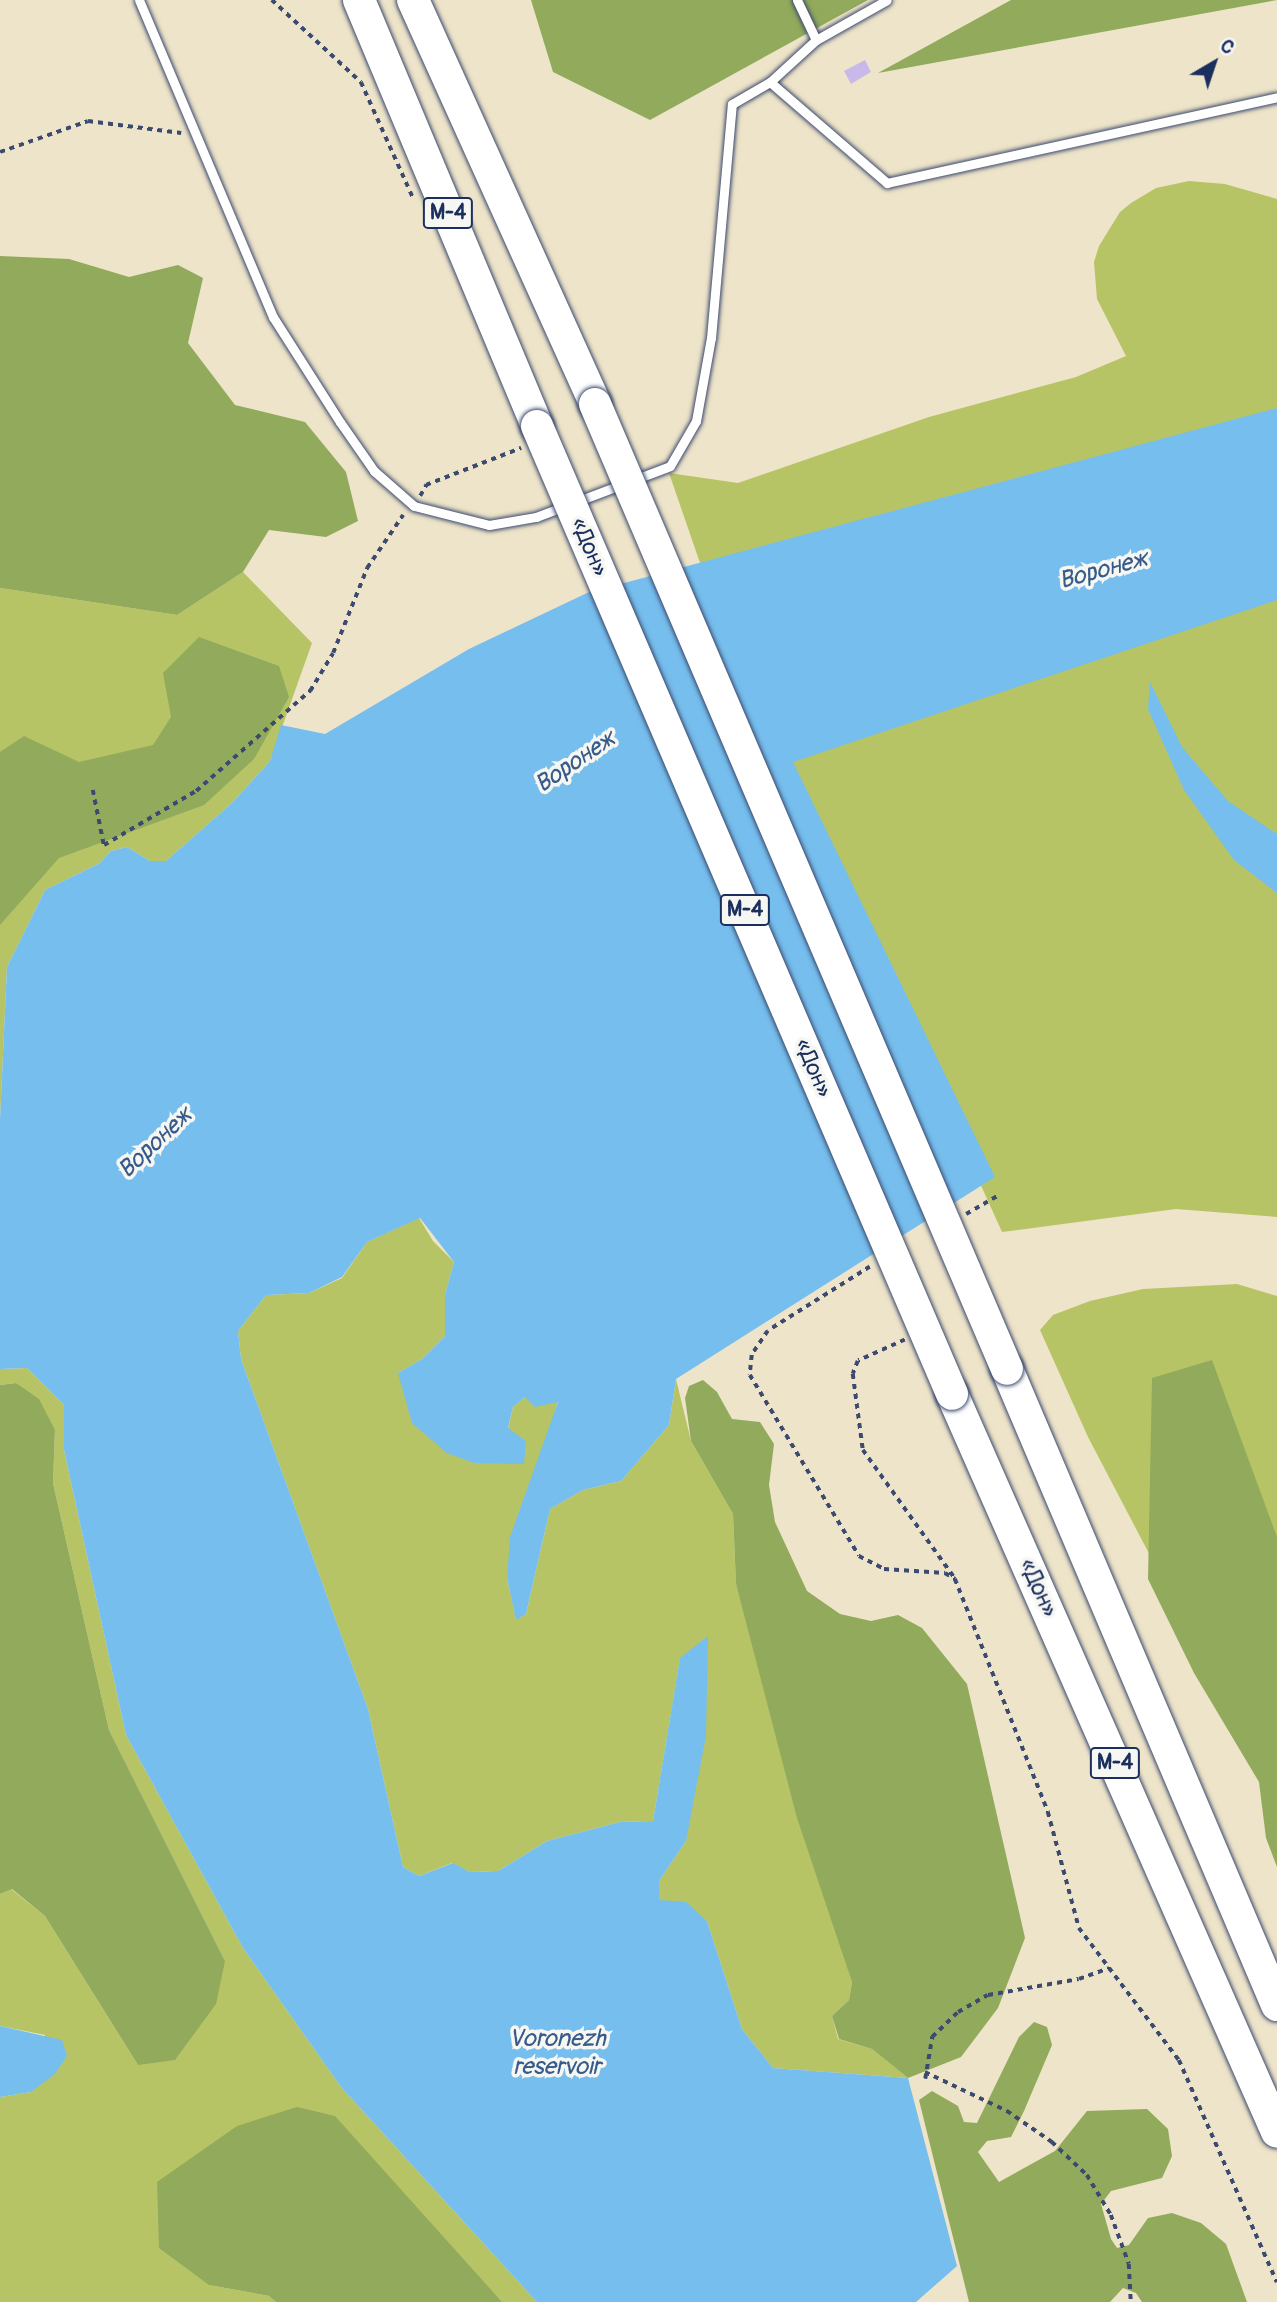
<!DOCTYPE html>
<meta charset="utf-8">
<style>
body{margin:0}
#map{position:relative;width:1277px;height:2302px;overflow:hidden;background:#eee4c9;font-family:Pangolin,sans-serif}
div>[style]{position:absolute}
.green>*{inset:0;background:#b7c466}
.forest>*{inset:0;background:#91aa5b}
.water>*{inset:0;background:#76beee}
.building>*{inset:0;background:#c9b9ea}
.path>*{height:3.5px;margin-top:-1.75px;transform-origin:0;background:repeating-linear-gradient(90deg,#3b4a6e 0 5px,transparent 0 10px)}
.roads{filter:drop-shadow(0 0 2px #3b4a6e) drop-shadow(0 0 2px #3b4a6e)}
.lane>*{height:9px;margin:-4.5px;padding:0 4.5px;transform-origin:4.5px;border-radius:4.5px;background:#fff}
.highway>*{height:32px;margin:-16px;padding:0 16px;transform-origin:16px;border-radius:16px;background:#fff}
.bridges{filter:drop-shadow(0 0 2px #3b4a6e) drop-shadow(0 0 2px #3b4a6e)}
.highway-bridge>*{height:32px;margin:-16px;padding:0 16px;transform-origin:16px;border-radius:16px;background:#fff}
span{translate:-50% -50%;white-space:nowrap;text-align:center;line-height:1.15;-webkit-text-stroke:7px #f6f6f2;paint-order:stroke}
.shield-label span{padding:2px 5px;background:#f6f6f2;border:2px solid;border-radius:5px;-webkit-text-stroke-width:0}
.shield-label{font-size:21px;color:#1b2f5e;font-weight:700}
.street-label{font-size:23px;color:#1b2f5e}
.water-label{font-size:24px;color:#365a89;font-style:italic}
.north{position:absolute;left:1179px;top:28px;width:70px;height:70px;-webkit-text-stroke:5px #f6f6f2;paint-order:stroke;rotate:39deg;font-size:19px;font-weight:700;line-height:28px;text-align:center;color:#1b2f5e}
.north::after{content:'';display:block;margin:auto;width:24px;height:32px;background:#1b2f5e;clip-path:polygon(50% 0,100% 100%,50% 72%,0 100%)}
</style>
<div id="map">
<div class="green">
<i style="clip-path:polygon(1189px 181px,1225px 184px,1277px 199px,1277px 1217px,1176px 1209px,1002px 1232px,699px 560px,669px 473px,738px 483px,929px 417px,1076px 377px,1126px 356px,1097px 299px,1094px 262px,1099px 246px,1120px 212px,1131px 203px,1156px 188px)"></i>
<i style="clip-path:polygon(243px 572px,312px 643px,270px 761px,232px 803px,166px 861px,150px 861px,127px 847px,111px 851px,100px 863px,45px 890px,7px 967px,0 1120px,0 588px,177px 615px)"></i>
<i style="clip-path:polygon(419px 1218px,433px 1241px,454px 1262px,445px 1295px,445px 1336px,422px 1359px,398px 1373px,508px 1429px,513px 1407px,525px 1397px,558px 1401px,507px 1578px,516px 1619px,526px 1614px,550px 1509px,583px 1490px,621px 1481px,669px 1425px,676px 1379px,691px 1441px,733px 1514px,736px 1584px,852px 1982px,849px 2000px,832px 2016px,838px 2039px,872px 2049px,908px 2078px,773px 2068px,742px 2029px,707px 1921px,659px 1901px,659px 1881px,686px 1841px,680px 1659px,653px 1821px,620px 1822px,547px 1841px,498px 1871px,470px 1872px,452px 1863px,419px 1876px,403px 1867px,368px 1709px,241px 1359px,238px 1331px,266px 1295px,309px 1293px,342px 1278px,367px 1242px)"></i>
<i style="clip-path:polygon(1237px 1284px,1277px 1296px,1277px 1817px,1255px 1756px,1088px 1437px,1040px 1330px,1053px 1315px,1090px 1301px,1143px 1289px)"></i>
<i style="clip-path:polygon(27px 1368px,64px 1405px,64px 1450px,126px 1735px,243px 1948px,341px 2087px,537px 2302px,502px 2302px,495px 2295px,209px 2285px,269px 2296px,276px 2302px,0 2302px,0 2097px,31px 2092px,45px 2035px,0 2026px,0 1894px,11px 1889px,45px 1916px,138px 2065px,225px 1961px,109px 1730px,53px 1483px,55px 1430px,16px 1383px,0 1385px,0 1369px)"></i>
</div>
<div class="forest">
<i style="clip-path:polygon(531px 0,868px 0,650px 120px,553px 72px)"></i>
<i style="clip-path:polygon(1011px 0,1277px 0,878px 73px)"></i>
<i style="clip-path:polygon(0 256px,69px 259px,129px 277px,178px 265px,203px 278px,188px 343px,235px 405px,305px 422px,346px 472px,358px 521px,326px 537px,269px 530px,243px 572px,177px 615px,0 588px)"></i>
<i style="clip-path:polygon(199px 637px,279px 666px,289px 697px,254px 759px,204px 805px,59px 858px,0 925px,0 752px,24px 736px,79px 762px,153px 745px,171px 717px,163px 673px)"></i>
<i style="clip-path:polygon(1212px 1360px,1277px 1537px,1277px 1867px,1266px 1838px,1259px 1782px,1194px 1673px,1148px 1579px,1152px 1378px)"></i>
<i style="clip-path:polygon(703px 1380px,717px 1392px,732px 1419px,760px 1422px,774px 1444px,769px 1485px,775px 1522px,807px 1591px,840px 1614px,871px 1621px,898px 1615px,922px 1628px,967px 1684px,1025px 1938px,998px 2008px,961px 2057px,908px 2078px,872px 2049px,839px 2039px,832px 2016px,849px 2000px,852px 1982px,797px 1818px,736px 1584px,733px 1514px,691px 1441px,685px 1398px,689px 1386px)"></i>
<i style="clip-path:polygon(16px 1383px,39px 1399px,55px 1430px,53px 1483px,109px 1730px,225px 1961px,216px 2004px,175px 2060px,138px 2065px,45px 1916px,12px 1889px,0 1894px,0 1385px)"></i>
<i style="clip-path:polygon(1034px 2022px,1047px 2027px,1052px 2045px,1024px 2111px,1011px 2137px,987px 2141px,978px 2152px,999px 2182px,1055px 2151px,1087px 2111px,1147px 2109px,1168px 2129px,1172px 2156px,1162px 2178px,1111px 2191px,1101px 2204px,1111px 2239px,1117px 2248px,1129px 2245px,1148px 2218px,1172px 2213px,1201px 2223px,1226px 2244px,1247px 2302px,1142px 2302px,1136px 2293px,1123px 2288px,1110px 2302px,969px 2302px,919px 2100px,932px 2091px,958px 2106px,964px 2122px,977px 2123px,1019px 2037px)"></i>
<i style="clip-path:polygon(297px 2107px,335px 2116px,502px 2302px,276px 2302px,269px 2296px,209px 2285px,159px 2248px,157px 2182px,237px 2126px)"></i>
</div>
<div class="water">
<i style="clip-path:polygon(1277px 408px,1277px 600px,793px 762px,995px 1177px,676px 1379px,669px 1425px,621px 1481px,583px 1490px,550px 1509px,526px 1614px,516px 1620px,507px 1578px,510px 1537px,558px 1402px,535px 1407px,525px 1397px,513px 1407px,508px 1428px,526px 1441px,524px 1464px,474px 1463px,447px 1453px,412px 1423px,398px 1373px,422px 1359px,445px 1336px,445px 1295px,454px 1262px,420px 1218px,367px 1242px,342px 1277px,309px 1293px,266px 1295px,238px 1331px,241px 1359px,368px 1709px,403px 1867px,419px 1876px,453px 1863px,470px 1872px,498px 1871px,547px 1841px,620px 1822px,653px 1821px,680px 1658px,708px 1636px,706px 1736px,686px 1841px,659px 1881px,659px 1900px,686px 1902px,707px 1921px,742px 2029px,773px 2068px,908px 2078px,957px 2266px,916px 2302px,537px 2302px,341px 2087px,243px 1948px,126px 1735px,64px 1450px,64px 1405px,27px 1368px,0 1369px,0 1120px,7px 967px,45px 890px,100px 863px,111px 851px,127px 847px,150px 861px,166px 861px,232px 803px,270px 761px,281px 725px,325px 734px,469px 649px,587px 593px)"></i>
<i style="clip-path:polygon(1150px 682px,1182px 747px,1228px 801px,1277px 834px,1277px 893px,1234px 860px,1184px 790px,1148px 709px)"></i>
<i style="clip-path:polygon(0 2026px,62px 2040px,67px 2056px,55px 2074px,31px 2092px,0 2097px)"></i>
</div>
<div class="building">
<i style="clip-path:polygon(865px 60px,871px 72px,851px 84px,844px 71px)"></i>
</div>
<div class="path">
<i style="left:272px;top:0;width:121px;rotate:42.7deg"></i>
<i style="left:361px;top:82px;width:129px;rotate:65.8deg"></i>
<i style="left:0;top:152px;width:93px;rotate:-19.4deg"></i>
<i style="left:88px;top:121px;width:94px;rotate:7.4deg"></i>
<i style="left:420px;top:496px;width:13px;rotate:-61deg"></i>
<i style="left:426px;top:485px;width:102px;rotate:-21.3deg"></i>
<i style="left:93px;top:790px;width:56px;rotate:78.7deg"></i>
<i style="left:104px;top:845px;width:107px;rotate:-30.4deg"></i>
<i style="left:196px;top:791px;width:152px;rotate:-41.3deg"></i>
<i style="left:310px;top:691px;width:44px;rotate:-58.8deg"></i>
<i style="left:333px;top:653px;width:92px;rotate:-68.2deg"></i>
<i style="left:367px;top:568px;width:64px;rotate:-55.8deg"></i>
<i style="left:966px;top:1214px;width:38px;rotate:-30deg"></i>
<i style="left:870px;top:1267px;width:120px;rotate:147.9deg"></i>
<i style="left:768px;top:1331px;width:29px;rotate:124deg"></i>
<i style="left:752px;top:1355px;width:20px;rotate:96deg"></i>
<i style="left:750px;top:1375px;width:211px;rotate:58.9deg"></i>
<i style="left:859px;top:1556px;width:28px;rotate:27deg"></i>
<i style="left:884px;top:1569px;width:61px;rotate:3.8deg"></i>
<i style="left:945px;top:1573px;width:12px;rotate:31deg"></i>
<i style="left:955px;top:1579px;width:251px;rotate:68.2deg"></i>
<i style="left:1048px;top:1812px;width:120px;rotate:75deg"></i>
<i style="left:1079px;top:1928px;width:166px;rotate:52.9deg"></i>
<i style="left:1179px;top:2060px;width:243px;rotate:66.2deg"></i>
<i style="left:905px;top:1340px;width:51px;rotate:155.9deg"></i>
<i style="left:858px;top:1361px;width:14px;rotate:111deg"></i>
<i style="left:853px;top:1374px;width:77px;rotate:82.5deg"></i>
<i style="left:863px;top:1450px;width:156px;rotate:54.4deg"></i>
<i style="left:925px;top:2072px;width:91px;rotate:25.4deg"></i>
<i style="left:1007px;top:2111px;width:55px;rotate:34.6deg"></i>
<i style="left:1052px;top:2142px;width:48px;rotate:43.3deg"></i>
<i style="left:1087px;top:2175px;width:47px;rotate:59deg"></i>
<i style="left:1111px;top:2215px;width:52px;rotate:69.8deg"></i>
<i style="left:1129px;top:2264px;width:38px;rotate:87deg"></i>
<i style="left:925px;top:2079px;width:43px;rotate:-80.5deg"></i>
<i style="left:932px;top:2037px;width:36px;rotate:-44deg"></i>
<i style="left:958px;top:2012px;width:34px;rotate:-30deg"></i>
<i style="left:988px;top:1995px;width:92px;rotate:-10deg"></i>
<i style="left:1079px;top:1979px;width:32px;rotate:-20deg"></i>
</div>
<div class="roads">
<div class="lane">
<i style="left:139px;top:0;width:344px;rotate:67.1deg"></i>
<i style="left:273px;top:317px;width:125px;rotate:57.5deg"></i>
<i style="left:340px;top:422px;width:60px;rotate:55.2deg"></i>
<i style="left:374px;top:471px;width:53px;rotate:41.2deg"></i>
<i style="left:414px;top:506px;width:77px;rotate:14.2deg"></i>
<i style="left:489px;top:525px;width:48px;rotate:-9.7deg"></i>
<i style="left:536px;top:517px;width:143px;rotate:-20.8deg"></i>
<i style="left:670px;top:466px;width:52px;rotate:-60deg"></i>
<i style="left:696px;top:421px;width:84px;rotate:-79.8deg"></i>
<i style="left:711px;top:338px;width:235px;rotate:-84.9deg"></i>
<i style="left:732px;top:104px;width:44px;rotate:-30.1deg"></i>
<i style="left:770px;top:82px;width:62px;rotate:-42.4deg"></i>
<i style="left:816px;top:40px;width:81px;rotate:-29.4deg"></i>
<i style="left:797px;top:0;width:44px;rotate:64.6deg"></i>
<i style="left:770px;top:82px;width:155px;rotate:40.8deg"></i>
<i style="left:887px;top:183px;width:399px;rotate:-12.4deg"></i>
</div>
<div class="highway">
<i style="left:359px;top:0;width:462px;rotate:67.3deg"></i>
<i style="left:413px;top:0;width:443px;rotate:65.7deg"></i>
<i style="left:1007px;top:1369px;width:691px;rotate:67deg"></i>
<i style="left:952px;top:1394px;width:806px;rotate:66.23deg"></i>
</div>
</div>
<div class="bridges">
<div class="highway-bridge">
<i style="left:595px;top:404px;width:1049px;rotate:66.88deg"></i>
<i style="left:537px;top:426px;width:1053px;rotate:66.79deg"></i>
</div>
</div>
<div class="shield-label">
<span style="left:448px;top:213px">М-4</span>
<span style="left:745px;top:910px">М-4</span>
<span style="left:1115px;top:1763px">М-4</span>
</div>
<div class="street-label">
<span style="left:589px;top:547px;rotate:67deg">«Дон»</span>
<span style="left:813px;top:1068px;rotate:67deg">«Дон»</span>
<span style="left:1038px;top:1588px;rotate:66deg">«Дон»</span>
</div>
<div class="water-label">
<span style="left:1103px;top:570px;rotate:-15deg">Воронеж</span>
<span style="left:575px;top:762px;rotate:-34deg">Воронеж</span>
<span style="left:155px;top:1143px;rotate:-43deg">Воронеж</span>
<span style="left:557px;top:2053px">Voronezh<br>reservoir</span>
</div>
<div class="north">С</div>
</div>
